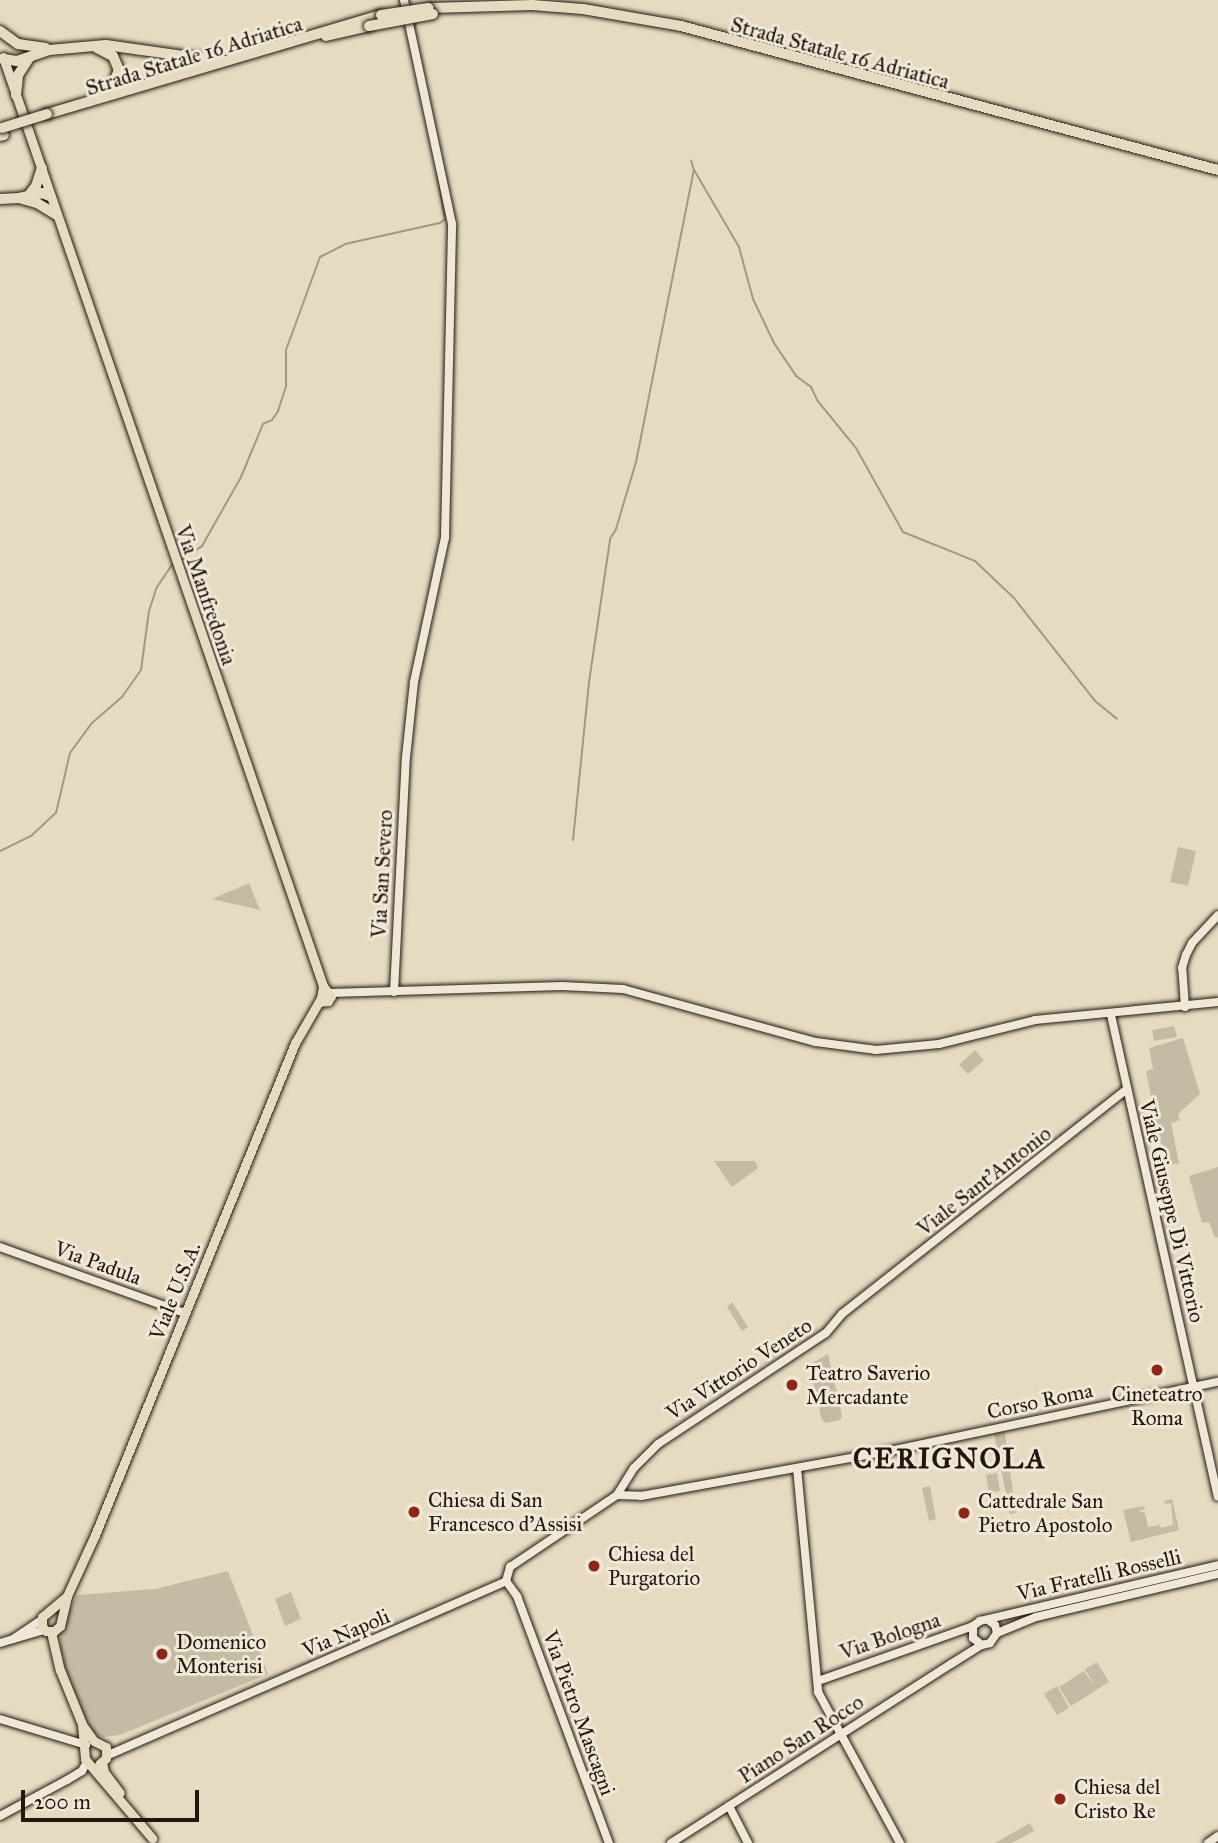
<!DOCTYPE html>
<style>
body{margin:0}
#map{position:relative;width:1218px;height:1843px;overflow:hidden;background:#e6dbc1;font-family:"IM FELL Great Primer",serif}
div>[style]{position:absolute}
.green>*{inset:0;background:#c5baa3}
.stream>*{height:2px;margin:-1px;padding:0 1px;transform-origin:1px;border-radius:1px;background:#a39884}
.roads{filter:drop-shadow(0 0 2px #21170f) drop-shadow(0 0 2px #21170f)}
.secondary>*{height:8px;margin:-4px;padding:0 4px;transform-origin:4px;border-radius:4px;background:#efe8d7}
.primary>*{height:9px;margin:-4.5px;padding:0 4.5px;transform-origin:4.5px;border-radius:4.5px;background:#e6dbc1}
.highway>*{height:10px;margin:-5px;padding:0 5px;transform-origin:5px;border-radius:5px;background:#e6dbc1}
.bridges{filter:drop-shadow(0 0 2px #21170f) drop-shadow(0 0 2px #21170f)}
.highway-bridge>*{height:10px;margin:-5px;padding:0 5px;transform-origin:5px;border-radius:5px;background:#e6dbc1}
.dots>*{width:19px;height:19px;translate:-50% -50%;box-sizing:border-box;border:4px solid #efe8d7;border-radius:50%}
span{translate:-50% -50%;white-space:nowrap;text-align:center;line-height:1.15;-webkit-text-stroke:6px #efe8d7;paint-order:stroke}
.street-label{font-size:21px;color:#21170f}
.poi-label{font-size:21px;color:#21170f}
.left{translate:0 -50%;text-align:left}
.district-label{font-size:28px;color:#21170f;font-weight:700;letter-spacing:2px}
.scale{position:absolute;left:21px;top:1790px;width:178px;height:32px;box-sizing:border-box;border:4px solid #21170f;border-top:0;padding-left:9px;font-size:21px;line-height:24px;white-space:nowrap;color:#21170f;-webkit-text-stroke:5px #efe8d7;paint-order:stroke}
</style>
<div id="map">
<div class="green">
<i style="clip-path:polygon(1178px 847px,1196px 851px,1188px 886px,1170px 882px)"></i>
<i style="clip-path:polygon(249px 883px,260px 910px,212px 899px)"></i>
<i style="clip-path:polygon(1174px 1026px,1177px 1037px,1154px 1041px,1152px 1030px)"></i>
<i style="clip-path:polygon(1183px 1038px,1200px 1094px,1178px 1114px,1180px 1120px,1171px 1123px,1179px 1163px,1165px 1166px,1146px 1071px,1153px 1069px,1149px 1048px)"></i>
<i style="clip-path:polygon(975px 1050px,984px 1060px,968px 1074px,959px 1065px)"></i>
<i style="clip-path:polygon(714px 1161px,755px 1161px,758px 1168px,732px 1187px)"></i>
<i style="clip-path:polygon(1218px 1167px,1218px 1237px,1215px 1238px,1209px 1222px,1202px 1223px,1189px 1176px)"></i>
<i style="clip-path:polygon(732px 1302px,748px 1327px,742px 1331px,727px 1307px)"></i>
<i style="clip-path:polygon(828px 1354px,842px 1416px,840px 1420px,826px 1423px,822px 1420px,809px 1365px)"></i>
<i style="clip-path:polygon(1004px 1427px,1016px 1513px,1010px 1514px,993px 1429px)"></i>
<i style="clip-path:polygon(997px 1473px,1000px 1491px,989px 1493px,986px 1475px)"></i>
<i style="clip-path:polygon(930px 1486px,936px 1519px,929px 1521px,922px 1488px)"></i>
<i style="clip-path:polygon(1172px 1499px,1179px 1530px,1131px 1542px,1123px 1510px,1144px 1506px,1145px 1509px,1139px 1511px,1145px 1513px,1148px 1527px,1160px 1525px,1161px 1528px,1173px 1525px,1171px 1503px,1165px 1504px,1164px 1501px)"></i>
<i style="clip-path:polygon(228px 1571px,268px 1674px,120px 1735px,103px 1737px,92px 1733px,92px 1729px,89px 1732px,62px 1660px,64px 1657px,61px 1654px,60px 1632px,77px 1595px,155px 1589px)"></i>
<i style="clip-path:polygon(291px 1592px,301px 1619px,285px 1626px,275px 1599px)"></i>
<i style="clip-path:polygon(1097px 1662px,1109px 1682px,1071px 1706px,1059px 1687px,1084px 1671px,1095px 1686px,1085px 1669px)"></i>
<i style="clip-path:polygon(1057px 1686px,1069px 1708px,1057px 1715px,1044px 1694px)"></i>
<i style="clip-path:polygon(1030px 1823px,1034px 1831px,1012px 1843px,995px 1843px)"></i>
</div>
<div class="stream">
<i style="left:413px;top:32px;width:10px;rotate:-73deg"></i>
<i style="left:694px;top:170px;width:89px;rotate:59.7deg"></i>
<i style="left:739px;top:247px;width:54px;rotate:74.9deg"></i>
<i style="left:753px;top:299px;width:49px;rotate:64.5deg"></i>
<i style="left:774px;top:343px;width:40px;rotate:56deg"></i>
<i style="left:796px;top:376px;width:19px;rotate:36deg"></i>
<i style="left:811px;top:387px;width:14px;rotate:65deg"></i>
<i style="left:817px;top:400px;width:62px;rotate:50.9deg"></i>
<i style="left:856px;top:448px;width:96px;rotate:60.8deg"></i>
<i style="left:903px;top:532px;width:78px;rotate:21.9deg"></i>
<i style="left:975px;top:561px;width:54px;rotate:43.5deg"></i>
<i style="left:1014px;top:598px;width:131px;rotate:51.8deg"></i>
<i style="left:1095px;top:701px;width:28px;rotate:39deg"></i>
<i style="left:180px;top:561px;width:27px;rotate:-34deg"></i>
<i style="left:202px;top:546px;width:79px;rotate:-60.5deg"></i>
<i style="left:241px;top:477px;width:57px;rotate:-67.5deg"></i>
<i style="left:263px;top:424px;width:10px;rotate:-24deg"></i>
<i style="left:272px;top:420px;width:11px;rotate:-56deg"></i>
<i style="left:278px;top:411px;width:26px;rotate:-72deg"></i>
<i style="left:286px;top:386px;width:36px;rotate:-90deg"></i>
<i style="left:286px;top:350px;width:99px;rotate:-69.9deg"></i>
<i style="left:320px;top:257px;width:28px;rotate:-27deg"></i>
<i style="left:345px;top:244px;width:97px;rotate:-12.5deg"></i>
<i style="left:440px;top:223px;width:6px;rotate:-39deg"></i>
<i style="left:445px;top:219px;width:47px;rotate:-99.9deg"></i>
<i style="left:573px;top:840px;width:159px;rotate:-84.2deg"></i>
<i style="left:589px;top:682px;width:145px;rotate:-81.6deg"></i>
<i style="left:610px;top:539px;width:12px;rotate:-59deg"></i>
<i style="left:616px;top:529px;width:70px;rotate:-73.4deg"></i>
<i style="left:636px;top:462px;width:298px;rotate:-78.8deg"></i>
<i style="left:694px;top:170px;width:10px;rotate:-107deg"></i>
<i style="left:0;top:851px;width:34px;rotate:-26deg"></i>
<i style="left:31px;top:836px;width:34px;rotate:-43deg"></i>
<i style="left:56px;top:813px;width:62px;rotate:-76.9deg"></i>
<i style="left:70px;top:753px;width:37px;rotate:-54deg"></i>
<i style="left:92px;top:723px;width:40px;rotate:-41deg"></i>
<i style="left:122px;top:697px;width:33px;rotate:-55deg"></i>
<i style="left:141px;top:670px;width:60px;rotate:-82.3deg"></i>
<i style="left:149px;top:611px;width:25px;rotate:-72deg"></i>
<i style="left:157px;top:587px;width:27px;rotate:-56deg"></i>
</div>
<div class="roads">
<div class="secondary">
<i style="left:394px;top:992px;width:235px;rotate:-87.1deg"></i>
<i style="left:406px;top:757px;width:75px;rotate:-83.9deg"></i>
<i style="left:414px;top:682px;width:147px;rotate:-77.9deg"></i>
<i style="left:445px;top:538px;width:314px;rotate:-88.7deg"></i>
<i style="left:452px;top:224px;width:229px;rotate:-102.1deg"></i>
<i style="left:330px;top:993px;width:232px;rotate:-1.7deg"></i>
<i style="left:562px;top:986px;width:61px;rotate:2.8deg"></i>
<i style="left:623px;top:989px;width:200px;rotate:15.4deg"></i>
<i style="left:816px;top:1042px;width:61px;rotate:7.6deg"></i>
<i style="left:876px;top:1050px;width:63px;rotate:-5.4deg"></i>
<i style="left:939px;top:1044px;width:99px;rotate:-14deg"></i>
<i style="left:1035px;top:1020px;width:184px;rotate:-5.6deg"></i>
<i style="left:1185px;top:1007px;width:39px;rotate:-94deg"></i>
<i style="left:1182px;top:968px;width:14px;rotate:-73deg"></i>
<i style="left:1186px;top:955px;width:13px;rotate:-63deg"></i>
<i style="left:1192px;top:943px;width:38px;rotate:-47deg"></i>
<i style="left:1111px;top:1015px;width:493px;rotate:77.5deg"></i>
<i style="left:0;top:1247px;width:195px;rotate:19.7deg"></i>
<i style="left:797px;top:1468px;width:225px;rotate:84.6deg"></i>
<i style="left:818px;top:1692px;width:172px;rotate:61.5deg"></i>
<i style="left:617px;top:1495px;width:32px;rotate:-58deg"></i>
<i style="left:634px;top:1468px;width:34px;rotate:-45deg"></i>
<i style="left:658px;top:1444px;width:201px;rotate:-33.5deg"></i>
<i style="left:826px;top:1333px;width:25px;rotate:-50deg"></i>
<i style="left:842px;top:1314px;width:363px;rotate:-38.3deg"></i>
<i style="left:506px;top:1581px;width:15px;rotate:-74deg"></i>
<i style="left:510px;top:1567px;width:129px;rotate:-33.9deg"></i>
<i style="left:617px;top:1495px;width:24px;rotate:2deg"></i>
<i style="left:641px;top:1496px;width:257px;rotate:-10.3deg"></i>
<i style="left:894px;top:1450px;width:331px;rotate:-11.9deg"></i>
<i style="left:506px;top:1581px;width:19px;rotate:54deg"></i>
<i style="left:517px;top:1596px;width:264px;rotate:69.6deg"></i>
<i style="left:973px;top:1626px;width:12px;rotate:90deg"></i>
<i style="left:973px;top:1638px;width:11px;rotate:38deg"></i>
<i style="left:997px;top:1633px;width:42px;rotate:-22.3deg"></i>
<i style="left:1036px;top:1617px;width:187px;rotate:-13.3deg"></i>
<i style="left:13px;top:1639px;width:34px;rotate:-34deg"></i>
<i style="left:0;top:1643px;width:46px;rotate:-16.5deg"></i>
<i style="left:818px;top:1681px;width:164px;rotate:-19.5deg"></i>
<i style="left:973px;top:1626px;width:9px;rotate:-36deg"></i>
<i style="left:980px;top:1621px;width:244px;rotate:-13.2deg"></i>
<i style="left:0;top:1719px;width:90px;rotate:16.8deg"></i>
<i style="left:106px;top:1756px;width:437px;rotate:-23.6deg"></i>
<i style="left:729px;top:1806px;width:42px;rotate:62.8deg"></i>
<i style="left:0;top:1816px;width:76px;rotate:-28.2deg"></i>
<i style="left:67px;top:1780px;width:17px;rotate:-31deg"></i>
<i style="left:82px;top:1771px;width:10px;rotate:-61deg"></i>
<i style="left:671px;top:1843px;width:332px;rotate:-32.6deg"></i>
<i style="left:951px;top:1664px;width:36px;rotate:-32deg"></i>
<i style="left:982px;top:1645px;width:8px;rotate:-14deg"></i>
<i style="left:990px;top:1643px;width:12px;rotate:-55deg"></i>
<i style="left:997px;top:1633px;width:8px;rotate:-104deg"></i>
<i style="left:995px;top:1625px;width:9px;rotate:-144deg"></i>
<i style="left:1208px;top:1843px;width:12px;rotate:-35deg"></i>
</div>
<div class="primary">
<i style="left:3px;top:57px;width:983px;rotate:70.99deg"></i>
<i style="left:323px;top:986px;width:12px;rotate:99deg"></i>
<i style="left:321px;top:998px;width:52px;rotate:120deg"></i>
<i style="left:295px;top:1043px;width:531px;rotate:112.12deg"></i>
<i style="left:95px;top:1535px;width:67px;rotate:114.7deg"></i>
<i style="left:67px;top:1596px;width:31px;rotate:103deg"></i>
<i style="left:60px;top:1626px;width:8px;rotate:140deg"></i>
<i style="left:54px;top:1631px;width:8px;rotate:180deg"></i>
<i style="left:46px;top:1631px;width:6px;rotate:-129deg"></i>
<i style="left:42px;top:1626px;width:9px;rotate:-90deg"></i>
<i style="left:42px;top:1617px;width:33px;rotate:-40deg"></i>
<i style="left:319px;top:1002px;width:9px;rotate:-6deg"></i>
<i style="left:328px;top:1001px;width:6px;rotate:-59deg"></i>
<i style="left:331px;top:996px;width:13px;rotate:-129deg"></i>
<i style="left:51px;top:1632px;width:39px;rotate:77deg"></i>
<i style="left:60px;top:1670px;width:58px;rotate:67.8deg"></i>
<i style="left:82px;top:1724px;width:35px;rotate:85deg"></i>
<i style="left:85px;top:1759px;width:104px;rotate:49.7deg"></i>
<i style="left:83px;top:1726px;width:19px;rotate:54deg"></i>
<i style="left:94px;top:1741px;width:13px;rotate:27deg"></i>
<i style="left:106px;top:1747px;width:11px;rotate:90deg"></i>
<i style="left:106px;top:1758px;width:9px;rotate:139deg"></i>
<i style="left:102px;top:1762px;width:10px;rotate:79deg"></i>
<i style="left:104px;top:1772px;width:26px;rotate:53deg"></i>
</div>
<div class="highway">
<i style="left:431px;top:8px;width:101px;rotate:-1.7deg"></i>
<i style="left:532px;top:5px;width:51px;rotate:4.5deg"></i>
<i style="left:583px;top:9px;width:99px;rotate:9.8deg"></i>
<i style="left:681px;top:26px;width:556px;rotate:15.01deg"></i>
<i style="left:0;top:31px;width:22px;rotate:36deg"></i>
<i style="left:18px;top:44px;width:28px;rotate:8deg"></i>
<i style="left:326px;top:36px;width:44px;rotate:-13.1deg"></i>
<i style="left:97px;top:48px;width:18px;rotate:27deg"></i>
<i style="left:113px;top:56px;width:15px;rotate:67deg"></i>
<i style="left:119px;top:70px;width:15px;rotate:113deg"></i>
<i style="left:113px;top:84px;width:18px;rotate:151deg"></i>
<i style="left:3px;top:59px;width:14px;rotate:8deg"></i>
<i style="left:17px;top:61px;width:34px;rotate:-19deg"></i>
<i style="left:49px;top:50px;width:57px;rotate:-5deg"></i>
<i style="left:106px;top:45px;width:94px;rotate:8deg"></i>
<i style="left:199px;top:58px;width:20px;rotate:-3deg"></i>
<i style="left:16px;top:95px;width:20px;rotate:-84deg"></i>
<i style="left:18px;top:75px;width:20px;rotate:-57deg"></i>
<i style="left:47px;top:114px;width:348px;rotate:-16.5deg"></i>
<i style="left:0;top:136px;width:4px;rotate:-14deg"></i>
<i style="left:29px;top:195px;width:11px;rotate:-52deg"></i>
<i style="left:36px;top:186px;width:19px;rotate:-72deg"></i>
<i style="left:19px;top:198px;width:24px;rotate:-12deg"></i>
<i style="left:42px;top:193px;width:9px;rotate:21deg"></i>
<i style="left:0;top:199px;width:19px;rotate:-3deg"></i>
<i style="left:19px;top:198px;width:19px;rotate:16deg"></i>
<i style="left:37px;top:203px;width:23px;rotate:31deg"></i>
</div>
</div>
<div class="bridges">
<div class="highway-bridge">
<i style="left:381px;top:15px;width:48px;rotate:-8.5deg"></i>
<i style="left:369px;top:26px;width:65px;rotate:-10.6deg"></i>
<i style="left:2px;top:128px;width:47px;rotate:-17.3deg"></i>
</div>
</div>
<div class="dots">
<i style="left:1157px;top:1370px;background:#8f2418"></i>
<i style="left:792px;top:1385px;background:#8f2418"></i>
<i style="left:414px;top:1512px;background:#8f2418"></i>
<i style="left:964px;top:1513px;background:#8f2418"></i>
<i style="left:594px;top:1566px;background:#8f2418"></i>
<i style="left:162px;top:1654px;background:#8f2418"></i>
<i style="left:1060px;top:1799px;background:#8f2418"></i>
</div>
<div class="street-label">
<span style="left:840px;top:53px;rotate:15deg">Strada Statale 16 Adriatica</span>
<span style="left:194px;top:56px;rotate:-17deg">Strada Statale 16 Adriatica</span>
<span style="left:206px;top:595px;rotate:71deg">Via Manfredonia</span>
<span style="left:382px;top:874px;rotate:-87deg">Via San Severo</span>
<span style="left:984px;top:1181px;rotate:-38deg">Viale Sant'Antonio</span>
<span style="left:1172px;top:1211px;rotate:77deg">Viale Giuseppe Di Vittorio</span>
<span style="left:98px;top:1263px;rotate:20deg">Via Padula</span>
<span style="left:175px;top:1291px;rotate:-68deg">Viale U.S.A.</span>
<span style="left:739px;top:1369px;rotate:-33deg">Via Vittorio Veneto</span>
<span style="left:1040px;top:1401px;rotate:-12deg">Corso Roma</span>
<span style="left:1099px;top:1575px;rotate:-13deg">Via Fratelli Rosselli</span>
<span style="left:346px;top:1633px;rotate:-23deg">Via Napoli</span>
<span style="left:890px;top:1636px;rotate:-19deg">Via Bologna</span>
<span style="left:579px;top:1713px;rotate:70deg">Via Pietro Mascagni</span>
<span style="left:801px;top:1739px;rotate:-33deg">Piano San Rocco</span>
</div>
<div class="poi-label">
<span class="left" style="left:806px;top:1385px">Teatro Saverio<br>Mercadante</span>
<span style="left:1157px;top:1406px">Cineteatro<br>Roma</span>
<span class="left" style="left:428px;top:1512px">Chiesa di San<br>Francesco d'Assisi</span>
<span class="left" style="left:978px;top:1513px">Cattedrale San<br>Pietro Apostolo</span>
<span class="left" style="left:608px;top:1566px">Chiesa del<br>Purgatorio</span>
<span class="left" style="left:176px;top:1654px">Domenico<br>Monterisi</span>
<span class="left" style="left:1074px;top:1799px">Chiesa del<br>Cristo Re</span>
</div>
<div class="district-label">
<span style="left:950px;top:1459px">CERIGNOLA</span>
</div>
<div class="scale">200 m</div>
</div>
